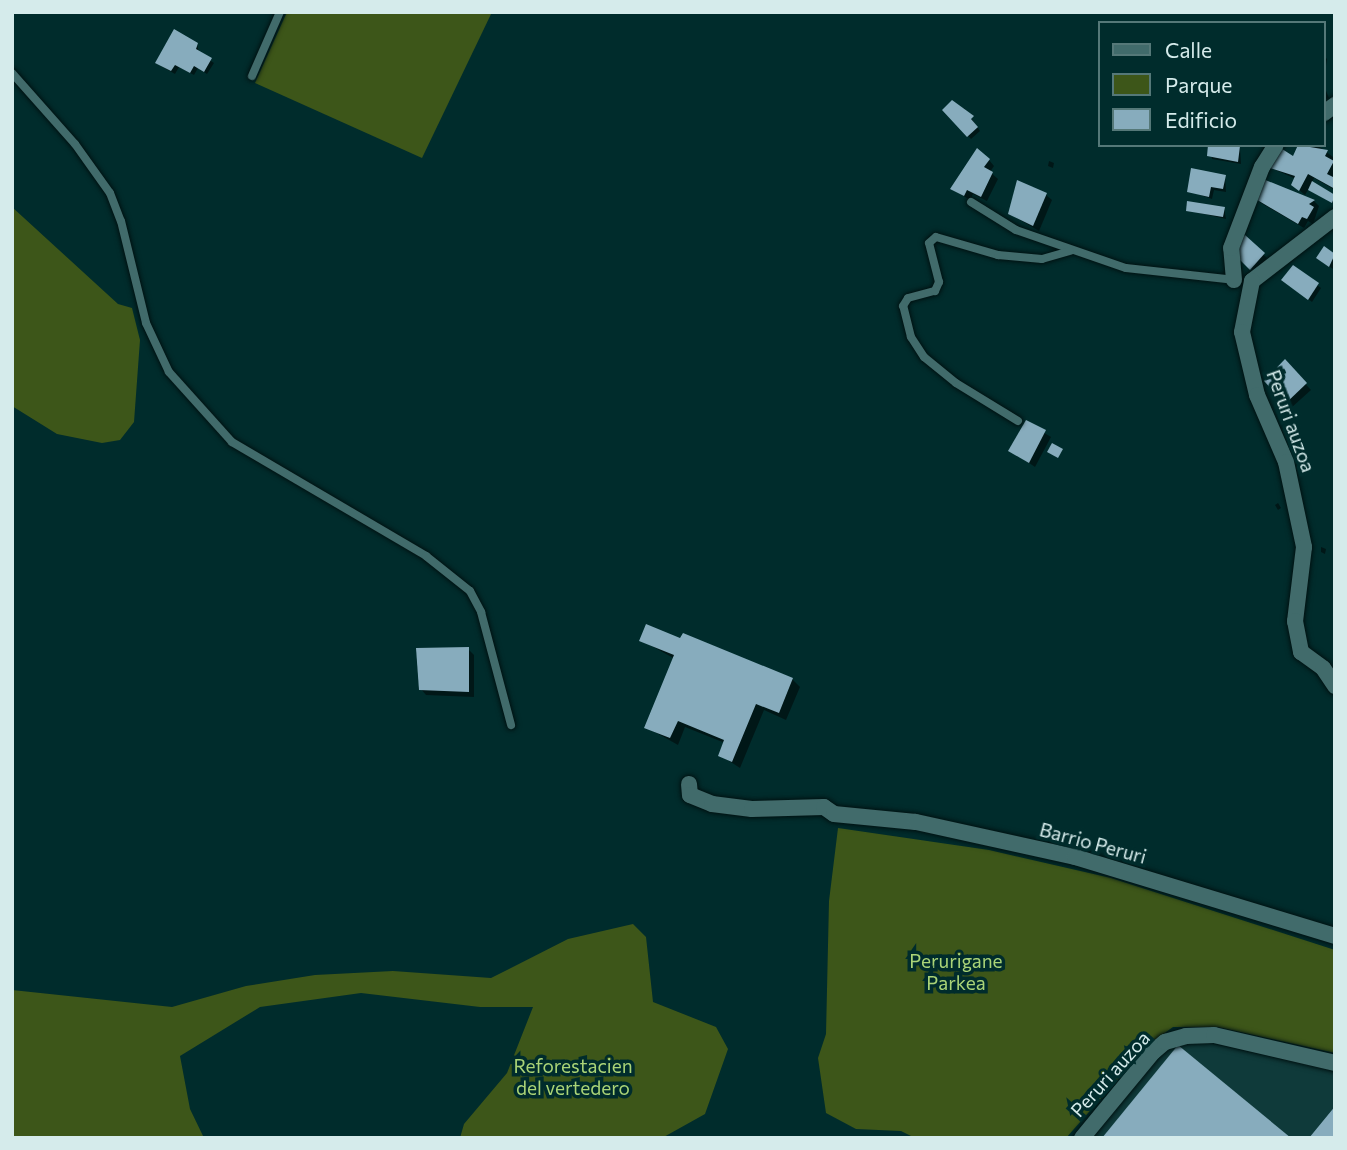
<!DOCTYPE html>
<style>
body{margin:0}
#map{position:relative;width:1347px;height:1150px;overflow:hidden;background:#002c2c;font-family:Commissioner,sans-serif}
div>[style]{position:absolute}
.built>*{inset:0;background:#0f3a3a}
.green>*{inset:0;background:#3d5619}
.shadow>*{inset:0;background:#0007}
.building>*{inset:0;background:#87acbd}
.roads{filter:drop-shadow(0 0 2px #001212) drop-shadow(0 0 2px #001212)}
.lane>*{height:8px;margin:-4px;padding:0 4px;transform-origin:4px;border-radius:4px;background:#416b6b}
.street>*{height:16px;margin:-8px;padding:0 8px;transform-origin:8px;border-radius:8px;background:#416b6b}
span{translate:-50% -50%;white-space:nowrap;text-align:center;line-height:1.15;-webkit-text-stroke:7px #002c2c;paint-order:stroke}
.street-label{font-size:19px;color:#d5ebeb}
.park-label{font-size:19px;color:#aad477}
.frame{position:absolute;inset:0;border:14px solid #d5ebeb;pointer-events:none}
.legend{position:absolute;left:1098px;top:21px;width:228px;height:126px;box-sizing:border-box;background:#002c2c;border:2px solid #557878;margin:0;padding:9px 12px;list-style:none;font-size:21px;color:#d5ebeb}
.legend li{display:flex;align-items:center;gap:14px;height:35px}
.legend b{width:35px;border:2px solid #557878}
</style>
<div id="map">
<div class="built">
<i style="clip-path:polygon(1173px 1035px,1335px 1071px,1335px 1138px,1090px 1138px)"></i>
</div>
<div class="green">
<i style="clip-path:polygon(287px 12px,492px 12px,422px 158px,255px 83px)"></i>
<i style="clip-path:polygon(12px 207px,118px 304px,132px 308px,140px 340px,134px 422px,120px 440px,102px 443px,57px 434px,12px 406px)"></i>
<i style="clip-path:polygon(838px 828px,989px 850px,1111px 878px,1335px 950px,1335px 1053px,1218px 1027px,1173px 1027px,1148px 1045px,1066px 1138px,915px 1138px,901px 1131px,856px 1129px,826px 1113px,818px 1058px,826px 1034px,829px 901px)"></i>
<i style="clip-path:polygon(633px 924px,646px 937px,653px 1002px,716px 1027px,728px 1049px,705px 1114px,662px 1138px,460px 1138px,464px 1124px,507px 1073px,533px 1007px,480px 1007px,361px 993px,260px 1007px,180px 1056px,190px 1109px,204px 1138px,12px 1138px,12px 990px,172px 1007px,246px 986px,315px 975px,393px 971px,491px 978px,568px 939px)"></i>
</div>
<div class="shadow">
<i style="clip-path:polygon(197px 44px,199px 53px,214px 63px,207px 74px,198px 68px,194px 75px,179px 67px,175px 74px,161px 66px)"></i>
<i style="clip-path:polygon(1324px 56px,1327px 59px,1324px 79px)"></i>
<i style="clip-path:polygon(1324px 86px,1329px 98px,1324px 100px)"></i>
<i style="clip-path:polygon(964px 108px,980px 131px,971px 139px,944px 110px,960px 112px)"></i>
<i style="clip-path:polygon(1210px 145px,1240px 148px,1241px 164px,1212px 159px)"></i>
<i style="clip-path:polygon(1294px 145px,1317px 145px,1333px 157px,1335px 190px,1314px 178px,1312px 183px,1335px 197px,1335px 204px,1309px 188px,1305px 195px,1293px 185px,1296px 179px,1269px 167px,1293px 158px,1298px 148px)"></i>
<i style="clip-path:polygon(989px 160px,994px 166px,990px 172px,998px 179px,987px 201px,973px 194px,970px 200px,952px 189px)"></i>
<i style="clip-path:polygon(1049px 161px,1054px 163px,1053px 168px,1048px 166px)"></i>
<i style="clip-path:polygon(1225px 176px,1226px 192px,1214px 190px,1212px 199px,1189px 191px)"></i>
<i style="clip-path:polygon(1264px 181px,1314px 201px,1319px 206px,1313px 224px,1308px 221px,1304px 228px,1261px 203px,1256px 198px)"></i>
<i style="clip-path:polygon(1046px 195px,1052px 200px,1039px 231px,1010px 214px)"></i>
<i style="clip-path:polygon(1224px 208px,1226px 219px,1187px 210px)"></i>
<i style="clip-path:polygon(1245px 238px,1267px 258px,1255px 272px,1233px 250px)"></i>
<i style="clip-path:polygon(1325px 249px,1335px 256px,1333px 269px,1321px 261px)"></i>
<i style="clip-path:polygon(1293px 267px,1321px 288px,1312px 302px,1287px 283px)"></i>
<i style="clip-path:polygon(1285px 362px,1311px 390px,1291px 408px,1266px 381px)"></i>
<i style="clip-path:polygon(1026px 422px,1051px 437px,1035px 467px,1010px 450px)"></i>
<i style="clip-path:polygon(1278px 503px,1281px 508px,1278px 510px,1275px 505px)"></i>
<i style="clip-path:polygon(1321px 547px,1326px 549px,1325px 554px,1321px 552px)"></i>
<i style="clip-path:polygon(641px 640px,792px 679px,800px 687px,786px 720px,764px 710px,740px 768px,720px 755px,725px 743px,685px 727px,678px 745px,646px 727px,675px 659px)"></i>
<i style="clip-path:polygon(468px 649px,474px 655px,474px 697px,426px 695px,421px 689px)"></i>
</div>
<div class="building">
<i style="clip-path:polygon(174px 29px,198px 43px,196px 49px,212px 58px,204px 72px,194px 66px,190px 73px,175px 65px,171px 71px,155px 63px)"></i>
<i style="clip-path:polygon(952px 100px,974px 116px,971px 119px,978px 127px,967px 137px,942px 110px)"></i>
<i style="clip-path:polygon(1208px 145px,1240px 146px,1238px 162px,1207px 156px)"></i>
<i style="clip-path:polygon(1298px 145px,1328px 150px,1325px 156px,1334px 161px,1327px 174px,1335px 178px,1335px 189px,1308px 174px,1299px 191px,1291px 185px,1295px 176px,1267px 167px,1279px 147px,1293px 156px)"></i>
<i style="clip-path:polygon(977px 148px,990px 159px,984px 167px,993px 172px,981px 197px,967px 190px,964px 196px,950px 189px)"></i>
<i style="clip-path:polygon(1191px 168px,1226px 175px,1223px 189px,1211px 187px,1209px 197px,1187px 192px)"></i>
<i style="clip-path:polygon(1263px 179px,1315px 200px,1309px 204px,1314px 207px,1307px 219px,1302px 217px,1298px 224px,1254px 198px)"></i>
<i style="clip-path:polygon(1017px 180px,1047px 193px,1033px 226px,1008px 214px)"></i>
<i style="clip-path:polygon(1312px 181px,1335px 195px,1332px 203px,1308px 190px)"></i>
<i style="clip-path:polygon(1187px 201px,1225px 207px,1223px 217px,1186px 211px)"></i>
<i style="clip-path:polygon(1245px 235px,1265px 253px,1250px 270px,1230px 250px)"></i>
<i style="clip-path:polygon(1324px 246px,1335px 254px,1329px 267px,1316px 258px)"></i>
<i style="clip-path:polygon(1293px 265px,1319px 283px,1308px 300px,1281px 280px)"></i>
<i style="clip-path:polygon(1285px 359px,1307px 383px,1285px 404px,1264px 381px)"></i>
<i style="clip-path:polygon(1026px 420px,1046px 430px,1029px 463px,1008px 451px)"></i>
<i style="clip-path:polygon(1052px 443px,1063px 449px,1058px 458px,1047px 452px)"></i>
<i style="clip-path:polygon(646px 624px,680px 638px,683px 633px,793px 678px,779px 713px,756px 704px,732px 762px,718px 756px,724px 740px,678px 721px,670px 738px,644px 728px,674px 655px,639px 641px)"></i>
<i style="clip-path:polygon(469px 647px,469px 692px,419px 690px,416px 648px)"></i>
<i style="clip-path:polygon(1178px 1045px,1291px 1138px,1102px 1138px)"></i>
<i style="clip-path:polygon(1335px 1106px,1335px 1138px,1309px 1138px,1332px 1110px)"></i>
</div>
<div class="roads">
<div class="lane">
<i style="left:12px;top:73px;width:95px;rotate:48.4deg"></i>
<i style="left:75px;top:144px;width:60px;rotate:54.5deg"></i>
<i style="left:110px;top:193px;width:30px;rotate:69deg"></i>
<i style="left:121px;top:221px;width:105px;rotate:76.2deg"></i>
<i style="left:146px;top:323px;width:54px;rotate:64.9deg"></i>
<i style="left:169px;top:372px;width:94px;rotate:48deg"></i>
<i style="left:232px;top:442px;width:225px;rotate:30.4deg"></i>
<i style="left:426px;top:556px;width:56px;rotate:38.5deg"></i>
<i style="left:470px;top:591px;width:24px;rotate:62deg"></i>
<i style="left:481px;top:612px;width:117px;rotate:75.1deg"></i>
<i style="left:252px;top:76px;width:70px;rotate:-66.4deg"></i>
<i style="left:971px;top:202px;width:53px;rotate:31.9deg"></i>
<i style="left:1016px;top:230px;width:116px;rotate:19.1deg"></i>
<i style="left:1126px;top:268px;width:110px;rotate:6.3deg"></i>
<i style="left:1018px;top:421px;width:73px;rotate:-148.5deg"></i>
<i style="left:956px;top:383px;width:41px;rotate:-140.9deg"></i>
<i style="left:924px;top:357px;width:24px;rotate:-123deg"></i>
<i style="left:911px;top:337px;width:32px;rotate:-104deg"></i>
<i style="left:903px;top:306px;width:9px;rotate:-58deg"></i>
<i style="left:908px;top:298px;width:28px;rotate:-15deg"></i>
<i style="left:935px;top:291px;width:10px;rotate:-66deg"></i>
<i style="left:939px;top:282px;width:40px;rotate:-104.4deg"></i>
<i style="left:929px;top:243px;width:9px;rotate:-41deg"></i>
<i style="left:936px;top:237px;width:65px;rotate:16.2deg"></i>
<i style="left:998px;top:255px;width:44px;rotate:5.2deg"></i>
<i style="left:1042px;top:259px;width:29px;rotate:-16deg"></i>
</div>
<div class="street">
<i style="left:1324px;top:113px;width:14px;rotate:-36deg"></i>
<i style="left:1335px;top:217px;width:105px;rotate:142.4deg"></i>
<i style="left:1252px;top:281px;width:52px;rotate:101.1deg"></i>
<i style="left:1242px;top:332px;width:65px;rotate:76.6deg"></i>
<i style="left:1257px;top:395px;width:73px;rotate:66.6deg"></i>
<i style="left:1286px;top:462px;width:87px;rotate:78deg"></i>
<i style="left:1304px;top:547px;width:75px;rotate:96.9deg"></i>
<i style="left:1295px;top:621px;width:32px;rotate:79deg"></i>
<i style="left:1301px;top:652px;width:27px;rotate:36deg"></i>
<i style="left:1323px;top:668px;width:22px;rotate:56deg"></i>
<i style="left:1234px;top:280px;width:32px;rotate:-95deg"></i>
<i style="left:1231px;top:248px;width:87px;rotate:-69.1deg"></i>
<i style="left:1262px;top:167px;width:26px;rotate:-58deg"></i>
<i style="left:689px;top:784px;width:11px;rotate:85deg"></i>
<i style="left:690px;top:795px;width:24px;rotate:22deg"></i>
<i style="left:712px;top:804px;width:40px;rotate:7.1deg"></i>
<i style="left:752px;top:809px;width:72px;rotate:-1.6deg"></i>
<i style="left:824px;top:807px;width:12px;rotate:35deg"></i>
<i style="left:834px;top:814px;width:82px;rotate:5.6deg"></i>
<i style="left:916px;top:822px;width:163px;rotate:12.4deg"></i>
<i style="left:1075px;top:857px;width:272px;rotate:16.9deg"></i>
<i style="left:1082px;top:1138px;width:112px;rotate:-50.5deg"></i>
<i style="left:1153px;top:1052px;width:16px;rotate:-40deg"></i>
<i style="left:1165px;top:1042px;width:22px;rotate:-16deg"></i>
<i style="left:1186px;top:1036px;width:28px;rotate:-2deg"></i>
<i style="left:1214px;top:1035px;width:124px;rotate:13deg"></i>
</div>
</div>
<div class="street-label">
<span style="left:1291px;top:421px;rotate:70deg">Peruri auzoa</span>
<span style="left:1093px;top:843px;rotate:15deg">Barrio Peruri</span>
<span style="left:1110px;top:1074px;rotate:-48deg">Peruri auzoa</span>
</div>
<div class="park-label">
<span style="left:956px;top:972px">Perurigane<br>Parkea</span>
<span style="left:573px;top:1077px">Reforestacien<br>del vertedero</span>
</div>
<div class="frame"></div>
<ul class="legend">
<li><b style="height:9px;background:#416b6b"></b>Calle</li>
<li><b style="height:19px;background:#3d5619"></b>Parque</li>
<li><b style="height:19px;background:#87acbd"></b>Edificio</li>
</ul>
</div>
